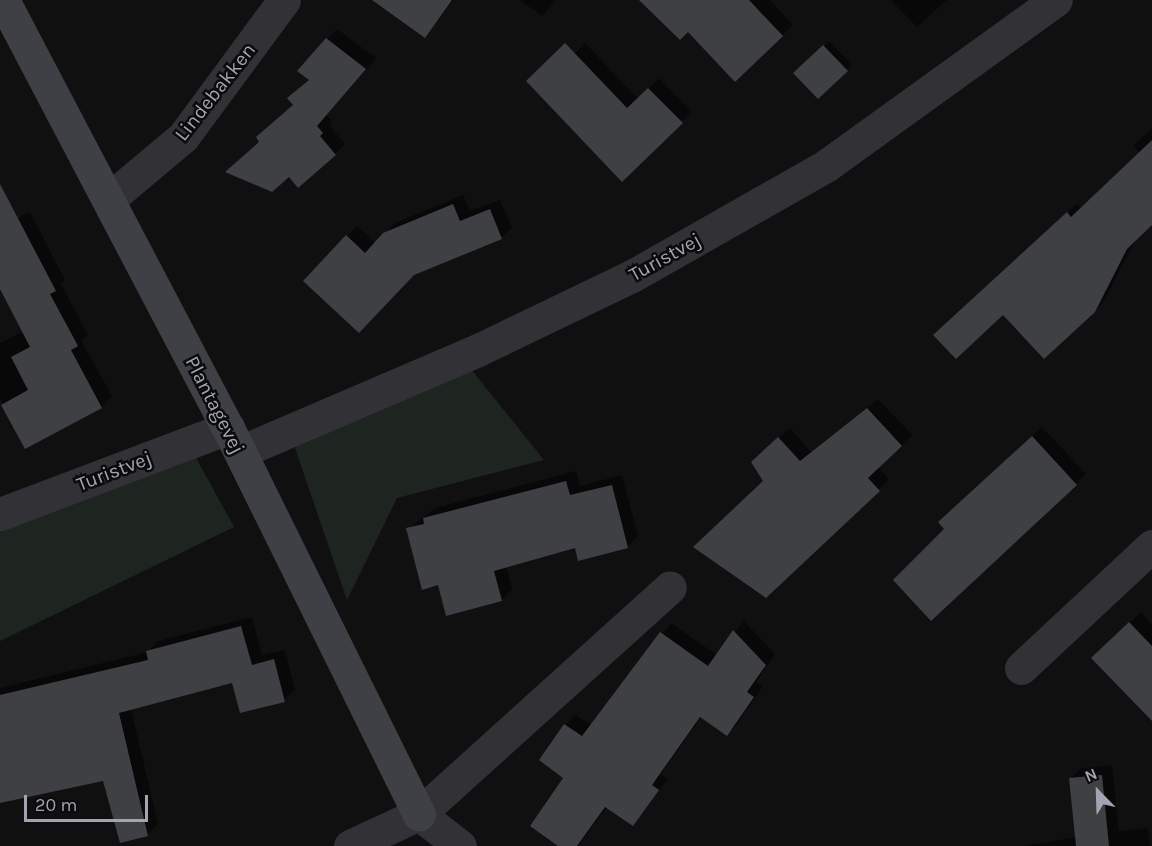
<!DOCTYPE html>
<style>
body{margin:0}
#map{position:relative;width:1152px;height:846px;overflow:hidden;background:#101011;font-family:Karla,sans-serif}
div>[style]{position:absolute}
.green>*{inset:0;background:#1e2520}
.shadow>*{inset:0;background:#0007}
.building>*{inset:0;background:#3f4044}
.street>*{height:33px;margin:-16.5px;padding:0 16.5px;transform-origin:16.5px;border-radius:16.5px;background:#313136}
.secondary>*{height:33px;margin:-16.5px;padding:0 16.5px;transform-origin:16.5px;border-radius:16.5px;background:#3f4046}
span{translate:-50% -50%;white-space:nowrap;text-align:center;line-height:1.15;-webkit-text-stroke:5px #0b0b0c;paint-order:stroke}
.street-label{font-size:20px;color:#a2a5b1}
.north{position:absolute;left:1068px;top:762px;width:60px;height:60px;-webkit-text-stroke:4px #0b0b0c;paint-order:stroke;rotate:337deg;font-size:16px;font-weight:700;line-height:24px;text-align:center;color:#a2a5b1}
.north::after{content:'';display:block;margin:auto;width:21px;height:27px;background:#a2a5b1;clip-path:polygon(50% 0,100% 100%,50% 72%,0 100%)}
.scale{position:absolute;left:24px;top:795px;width:124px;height:27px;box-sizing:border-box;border:3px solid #a2a5b1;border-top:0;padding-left:8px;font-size:18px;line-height:21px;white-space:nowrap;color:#a2a5b1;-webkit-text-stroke:4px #0b0b0c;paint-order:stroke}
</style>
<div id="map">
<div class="green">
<i style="clip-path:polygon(470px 368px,544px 460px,397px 498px,347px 600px,295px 448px,308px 438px)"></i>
<i style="clip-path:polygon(194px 454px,234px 527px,0 641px,0 526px)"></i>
</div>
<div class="shadow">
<i style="clip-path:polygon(382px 0,454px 0,425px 36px)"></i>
<i style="clip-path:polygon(520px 0,556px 0,542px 16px)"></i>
<i style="clip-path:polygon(642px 0,770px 0,793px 25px,735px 80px,688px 30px)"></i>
<i style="clip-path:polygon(891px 0,947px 0,917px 27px)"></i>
<i style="clip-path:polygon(337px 29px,376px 58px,326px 114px,332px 121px,329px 125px,345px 144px,335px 154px,261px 142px,294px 104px,289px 98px,310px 79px,327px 39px)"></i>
<i style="clip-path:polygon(829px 41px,852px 65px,818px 97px,796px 73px)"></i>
<i style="clip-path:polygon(585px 43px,638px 99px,659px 78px,692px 112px,622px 180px,536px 90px)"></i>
<i style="clip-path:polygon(1152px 128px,1152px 223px,1136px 239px,1104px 301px,1094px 311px,1003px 312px,945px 326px,1077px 203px,1081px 208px,1140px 153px,1133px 146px)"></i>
<i style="clip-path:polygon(463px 195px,470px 211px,500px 200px,512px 228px,501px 238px,305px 281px,357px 226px,376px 243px,395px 223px)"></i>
<i style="clip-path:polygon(30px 212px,65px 280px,61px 284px,88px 335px,81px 341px,112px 396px,101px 407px,26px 447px,0 399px,0 343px,24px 331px,0 286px,0 214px,6px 224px)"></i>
<i style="clip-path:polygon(878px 399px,912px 435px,878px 467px,889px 479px,879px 490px,765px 481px,764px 452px,790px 428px,811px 452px)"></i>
<i style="clip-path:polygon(1042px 427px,1086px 474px,931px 619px,950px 512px)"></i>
<i style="clip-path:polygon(576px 471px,580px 486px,622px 475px,638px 536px,628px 546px,579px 560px,576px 546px,506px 566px,512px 589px,501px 600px,439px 583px,408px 529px,435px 508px)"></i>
<i style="clip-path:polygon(1141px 612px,1152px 625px,1152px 701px,1093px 658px)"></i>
<i style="clip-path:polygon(252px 617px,262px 655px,285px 650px,295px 690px,284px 700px,233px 682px,131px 709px,158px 824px,147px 835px,105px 779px,0 802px,0 688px,148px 652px,158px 641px)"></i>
<i style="clip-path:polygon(744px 621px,775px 654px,756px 682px,763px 686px,737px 724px,727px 734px,702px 716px,661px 774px,668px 779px,632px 824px,607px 807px,578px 846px,561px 846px,565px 777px,541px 760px,565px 725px,576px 715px,591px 725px,671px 623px,717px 655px)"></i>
<i style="clip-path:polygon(1112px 765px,1119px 831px,1148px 828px,1150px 846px,1022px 846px,1077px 837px,1070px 779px,1081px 768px)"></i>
</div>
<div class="building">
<i style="clip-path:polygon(372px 0,452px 0,425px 38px)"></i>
<i style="clip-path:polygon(639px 0,749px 0,783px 36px,735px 82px,688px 32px,680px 40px)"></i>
<i style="clip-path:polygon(326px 38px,366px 69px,317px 126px,323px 133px,320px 136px,336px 155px,298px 188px,289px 177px,272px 192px,225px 172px,259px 142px,256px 137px,293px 105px,287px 98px,309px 80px,297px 71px)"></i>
<i style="clip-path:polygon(565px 43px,627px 108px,648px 88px,683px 123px,622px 182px,526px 81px)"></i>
<i style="clip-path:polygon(823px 45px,848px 71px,818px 99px,793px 73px)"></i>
<i style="clip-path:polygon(1152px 140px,1152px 225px,1127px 249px,1095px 312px,1044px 359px,1003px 315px,956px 359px,933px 335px,1067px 212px,1071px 217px)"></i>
<i style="clip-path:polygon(0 184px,56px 291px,50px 294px,78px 346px,71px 350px,102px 408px,25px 449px,1px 405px,28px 390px,11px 357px,30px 347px,0 289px)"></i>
<i style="clip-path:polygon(453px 204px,460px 221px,490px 209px,502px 239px,414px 275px,359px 333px,303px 281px,346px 235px,365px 253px,383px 233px)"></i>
<i style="clip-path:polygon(867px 408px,902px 446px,868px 478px,880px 491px,766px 598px,693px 547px,763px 481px,751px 462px,778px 437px,800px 461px)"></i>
<i style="clip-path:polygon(1032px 436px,1077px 485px,931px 621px,893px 580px,944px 529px,938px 522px)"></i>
<i style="clip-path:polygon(566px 481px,570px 495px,612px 485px,628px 548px,578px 561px,575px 548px,494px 571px,502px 601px,446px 616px,438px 585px,422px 590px,406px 528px,424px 524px,423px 518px)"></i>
<i style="clip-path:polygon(1129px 622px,1152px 646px,1152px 721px,1091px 658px)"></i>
<i style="clip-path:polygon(241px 626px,252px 665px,274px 659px,285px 702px,240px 713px,232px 683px,119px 713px,148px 836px,120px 843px,103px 781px,0 803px,0 695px,148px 660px,146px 651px)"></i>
<i style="clip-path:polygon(733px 630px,766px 665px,747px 692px,754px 697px,727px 736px,700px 717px,652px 785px,659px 790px,633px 826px,605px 807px,577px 846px,558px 846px,530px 826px,563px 778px,539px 760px,564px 724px,582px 736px,660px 632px,708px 666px)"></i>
<i style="clip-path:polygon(1102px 775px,1109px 846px,1076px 846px,1069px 778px)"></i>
</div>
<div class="street">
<i style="left:109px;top:199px;width:97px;rotate:-40deg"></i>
<i style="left:183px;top:137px;width:170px;rotate:-53.6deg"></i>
<i style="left:240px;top:452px;width:259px;rotate:-23.2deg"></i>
<i style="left:478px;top:350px;width:171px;rotate:-25.7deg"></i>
<i style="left:632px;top:276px;width:224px;rotate:-29.6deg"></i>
<i style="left:827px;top:165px;width:282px;rotate:-35.8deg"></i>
<i style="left:0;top:514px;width:244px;rotate:-20.7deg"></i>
<i style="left:1021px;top:668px;width:179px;rotate:-43deg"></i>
<i style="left:419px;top:814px;width:52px;rotate:38deg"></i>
<i style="left:350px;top:846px;width:76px;rotate:-24.9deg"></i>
<i style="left:419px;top:814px;width:338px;rotate:-42.1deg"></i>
</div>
<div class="secondary">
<i style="left:3px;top:0;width:484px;rotate:62.3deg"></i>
<i style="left:228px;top:428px;width:431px;rotate:63.7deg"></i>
</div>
<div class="street-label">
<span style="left:215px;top:92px;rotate:-52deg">Lindebakken</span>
<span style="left:665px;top:257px;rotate:-29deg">Turistvej</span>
<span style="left:215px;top:405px;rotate:63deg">Plantagevej</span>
<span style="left:114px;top:471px;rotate:-21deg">Turistvej</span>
</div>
<div class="north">N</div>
<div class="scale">20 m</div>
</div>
